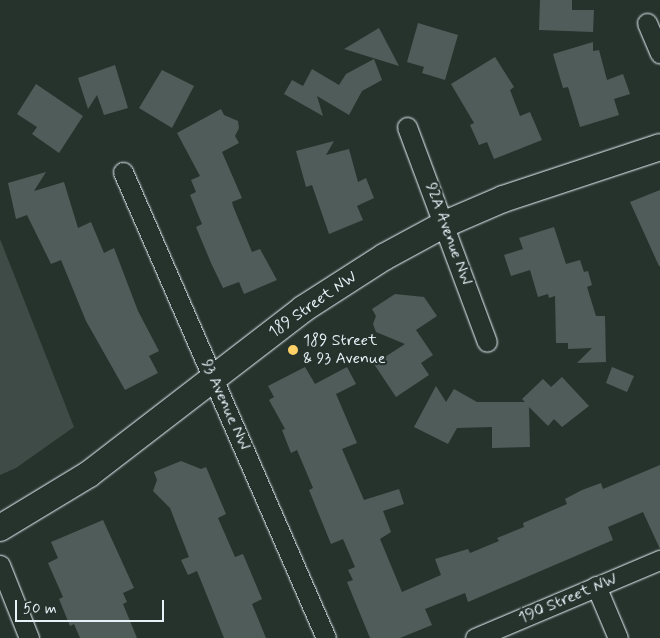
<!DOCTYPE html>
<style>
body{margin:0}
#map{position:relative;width:660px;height:638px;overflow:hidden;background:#26332d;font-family:Mynerve,sans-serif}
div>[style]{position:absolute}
.green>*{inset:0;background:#3e4b47}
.building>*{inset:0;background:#505c59}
.roads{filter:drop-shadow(0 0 1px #e8f1f8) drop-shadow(0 0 1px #e8f1f8)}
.street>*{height:19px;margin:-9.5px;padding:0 9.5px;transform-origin:9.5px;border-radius:9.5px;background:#26332d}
.secondary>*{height:26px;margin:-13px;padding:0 13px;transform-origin:13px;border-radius:13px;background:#26332d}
.dots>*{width:14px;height:14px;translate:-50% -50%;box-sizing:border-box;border:2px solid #26332d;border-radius:50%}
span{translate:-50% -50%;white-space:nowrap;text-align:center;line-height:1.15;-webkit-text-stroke:4.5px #26332d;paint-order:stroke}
.street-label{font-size:16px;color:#e8f1f8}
.poi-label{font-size:16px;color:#e8f1f8}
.left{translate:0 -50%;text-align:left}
.scale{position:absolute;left:15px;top:600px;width:149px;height:22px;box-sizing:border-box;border:2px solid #e8f1f8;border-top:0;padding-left:6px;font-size:15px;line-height:18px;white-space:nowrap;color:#e8f1f8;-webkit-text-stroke:4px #26332d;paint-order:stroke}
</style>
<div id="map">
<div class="green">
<i style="clip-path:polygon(0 239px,74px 427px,16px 468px,0 475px)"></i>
</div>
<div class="building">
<i style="clip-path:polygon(540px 0,572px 0,572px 10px,594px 10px,593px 32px,539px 30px)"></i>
<i style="clip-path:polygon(418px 23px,458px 35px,445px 80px,422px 73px,424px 67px,407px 62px)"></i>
<i style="clip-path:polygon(379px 28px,399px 66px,344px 49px)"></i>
<i style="clip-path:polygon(593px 42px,593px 51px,599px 50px,607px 80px,623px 74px,630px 94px,614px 99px,619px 115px,580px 127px,568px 87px,563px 88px,553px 54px)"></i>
<i style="clip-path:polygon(495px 57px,514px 87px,510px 90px,520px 116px,530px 112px,542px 140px,494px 159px,487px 142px,479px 145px,470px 125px,474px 123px,451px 84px)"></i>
<i style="clip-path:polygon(374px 59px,382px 80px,362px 91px,349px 115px,317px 96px,323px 116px,284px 94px,292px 80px,303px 86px,312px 69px,339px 85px,346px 74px)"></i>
<i style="clip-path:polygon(115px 65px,128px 108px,104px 115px,97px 95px,88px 109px,78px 78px)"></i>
<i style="clip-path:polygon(162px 70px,194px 86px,172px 128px,139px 108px)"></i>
<i style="clip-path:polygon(36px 84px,83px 116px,59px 153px,32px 134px,37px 127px,17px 114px)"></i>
<i style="clip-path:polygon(221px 109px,224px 115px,238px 121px,239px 128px,235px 136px,239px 143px,222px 152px,242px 198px,232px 202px,233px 206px,252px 252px,260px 249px,277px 280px,244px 294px,239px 282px,223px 288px,211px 263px,196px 227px,202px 224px,190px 195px,196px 192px,191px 180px,200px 176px,177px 133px)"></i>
<i style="clip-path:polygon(334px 141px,326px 155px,349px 149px,358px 182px,366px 178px,374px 198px,357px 206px,363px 220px,329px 234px,312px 185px,306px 187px,296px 151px)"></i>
<i style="clip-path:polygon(46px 172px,34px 191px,64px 182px,78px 228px,91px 222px,104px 253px,114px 248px,138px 311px,159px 351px,149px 356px,158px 373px,125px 390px,86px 321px,61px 260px,51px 264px,27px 215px,16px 219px,8px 183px)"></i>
<i style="clip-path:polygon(660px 190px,660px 266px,659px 266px,630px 202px)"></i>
<i style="clip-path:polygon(554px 227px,566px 264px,580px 260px,584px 272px,588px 271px,592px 285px,587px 287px,596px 316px,605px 316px,606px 362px,577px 363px,592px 348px,568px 349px,568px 343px,556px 343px,555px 296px,549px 298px,548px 294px,538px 297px,530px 270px,511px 276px,504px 255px,523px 249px,519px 238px)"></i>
<i style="clip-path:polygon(395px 294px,424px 297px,437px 316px,416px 330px,433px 355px,421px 363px,429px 375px,396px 397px,374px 364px,405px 344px,376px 332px,373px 324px,376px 316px,372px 309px)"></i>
<i style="clip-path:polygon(305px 367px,315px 384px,347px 367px,356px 384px,336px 394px,357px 443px,342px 449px,364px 500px,399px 489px,404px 504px,383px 511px,391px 532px,380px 539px,402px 592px,441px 575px,435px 559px,468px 549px,470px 553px,499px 541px,497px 538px,524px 527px,523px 523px,567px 504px,565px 499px,582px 490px,601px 483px,603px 489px,660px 465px,660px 549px,643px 512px,608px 527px,613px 540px,468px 602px,465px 593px,425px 609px,432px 625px,400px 638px,370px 638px,347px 582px,353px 580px,348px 570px,355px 567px,343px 539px,331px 544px,309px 490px,313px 488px,297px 450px,291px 453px,282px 430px,285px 429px,269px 400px,274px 397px,268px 386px)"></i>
<i style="clip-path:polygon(612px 367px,634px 376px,627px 392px,606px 383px)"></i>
<i style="clip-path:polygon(562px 377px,589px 406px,562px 427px,554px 419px,548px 426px,529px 407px,530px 447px,492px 448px,492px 427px,457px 428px,448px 444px,414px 427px,436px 386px,446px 402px,454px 389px,477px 402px,525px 402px,522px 399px,543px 379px,551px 387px)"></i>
<i style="clip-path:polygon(181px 461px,201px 469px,206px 467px,226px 514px,218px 518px,235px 557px,243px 554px,262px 599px,252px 604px,266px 638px,224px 638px,197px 571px,188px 575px,181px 560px,189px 557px,170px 508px,153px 491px,157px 480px,154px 472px)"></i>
<i style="clip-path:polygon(103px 520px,134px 588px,123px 593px,127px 602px,123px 604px,137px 638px,80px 638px,74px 624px,70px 626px,59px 599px,63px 597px,48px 563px,58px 558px,51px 542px)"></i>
</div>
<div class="roads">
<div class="street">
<i style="left:647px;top:23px;width:33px;rotate:67deg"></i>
<i style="left:407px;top:127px;width:229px;rotate:69.6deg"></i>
<i style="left:123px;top:172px;width:508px;rotate:66.46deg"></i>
<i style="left:0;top:565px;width:79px;rotate:68.3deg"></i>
<i style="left:596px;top:586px;width:56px;rotate:67.1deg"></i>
<i style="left:475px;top:638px;width:201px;rotate:-22.9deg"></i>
</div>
<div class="secondary">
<i style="left:0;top:528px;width:104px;rotate:-31.2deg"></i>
<i style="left:89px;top:474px;width:270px;rotate:-37.6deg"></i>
<i style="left:303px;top:309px;width:96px;rotate:-32.7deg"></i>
<i style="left:384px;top:257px;width:69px;rotate:-28.4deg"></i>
<i style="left:445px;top:224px;width:63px;rotate:-23.3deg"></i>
<i style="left:503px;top:199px;width:165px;rotate:-18.3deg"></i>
</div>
</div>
<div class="dots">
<i style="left:293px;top:350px;background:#ffd166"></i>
</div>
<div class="street-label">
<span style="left:448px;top:234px;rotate:70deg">92A Avenue NW</span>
<span style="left:313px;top:305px;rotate:-35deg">189 Street NW</span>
<span style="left:225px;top:405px;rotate:66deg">93 Avenue NW</span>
<span style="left:568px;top:599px;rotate:-23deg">190 Street NW</span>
</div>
<div class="poi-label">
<span class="left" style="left:303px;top:350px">189 Street<br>&amp; 93 Avenue</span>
</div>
<div class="scale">50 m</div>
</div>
